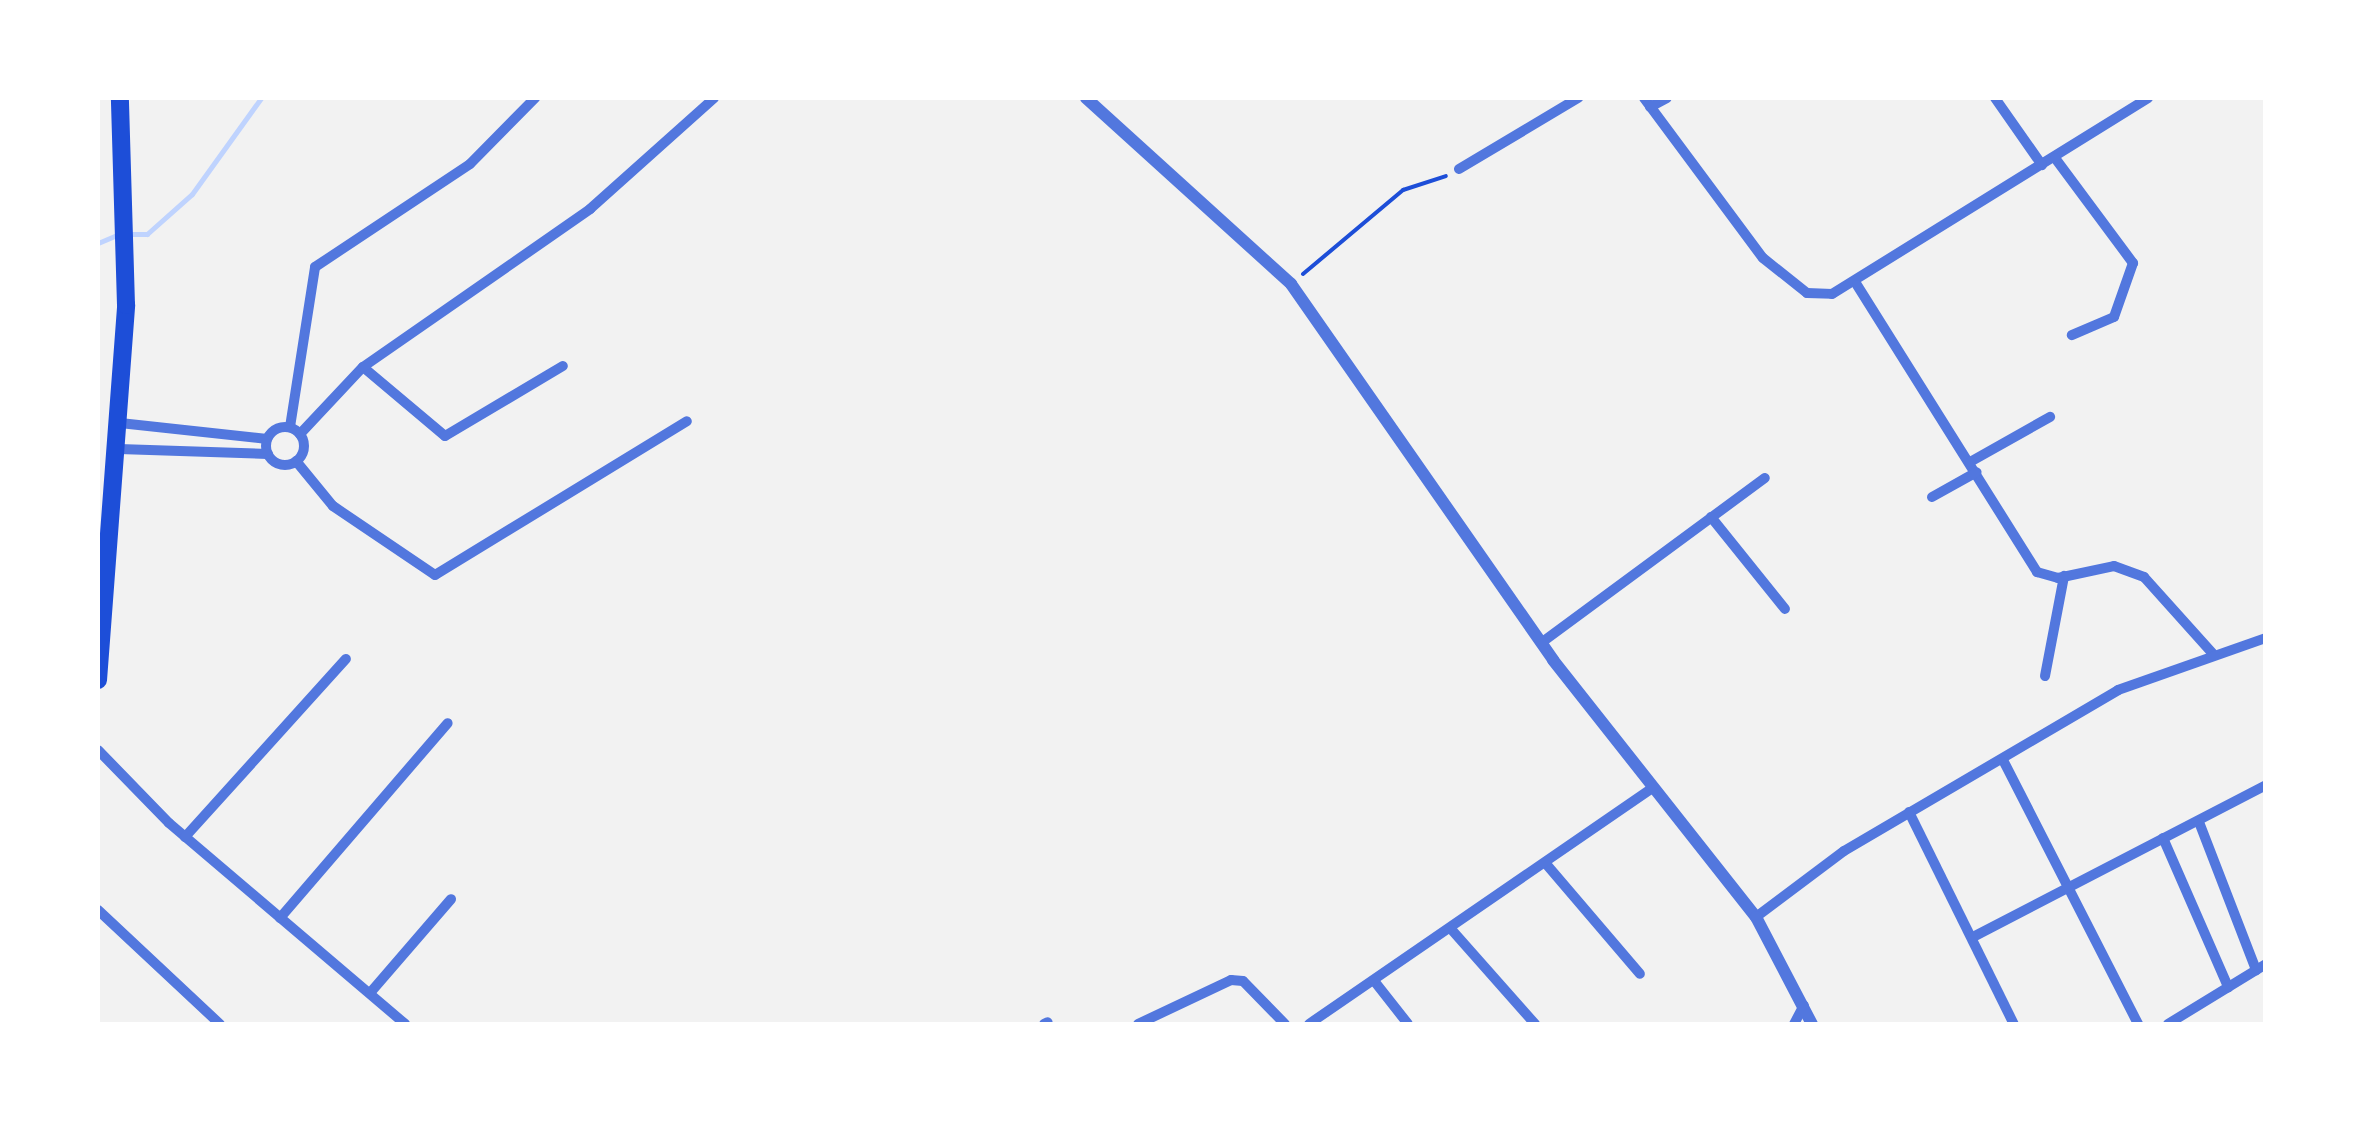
<!DOCTYPE html>
<style>
body{margin:0}
#map{position:relative;width:2363px;height:1122px;overflow:hidden;background:#f2f2f2;font-family:Bitter,serif}
div>[style]{position:absolute}
.stream>*{height:5px;margin:-2.5px;padding:0 2.5px;transform-origin:2.5px;border-radius:2.5px;background:#bfd3fe}
.path>*{height:4px;margin:-2px;padding:0 2px;transform-origin:2px;border-radius:2px;background:#1d4ed8}
.minor>*{height:10px;margin:-5px;padding:0 5px;transform-origin:5px;border-radius:5px;background:#5277de}
.minor>.ring{margin:-5px;padding:0;box-sizing:content-box;background:none;border:10px solid #5277de;border-radius:50%}
.tertiary>*{height:12px;margin:-6px;padding:0 6px;transform-origin:6px;border-radius:6px;background:#5277de}
.primary>*{height:18px;margin:-9px;padding:0 9px;transform-origin:9px;border-radius:9px;background:#1d4ed8}
span{translate:-50% -50%;white-space:nowrap;text-align:center;line-height:1.15;-webkit-text-stroke:10px #fff;paint-order:stroke}
.frame{position:absolute;inset:0;border:100px solid #fff;pointer-events:none}
</style>
<div id="map">
<div class="stream">
<i style="left:130px;top:234px;width:17px"></i>
<i style="left:147px;top:234px;width:60px;rotate:-41.6deg"></i>
<i style="left:192px;top:194px;width:118px;rotate:-54.3deg"></i>
<i style="left:98px;top:243px;width:23px;rotate:-23deg"></i>
</div>
<div class="path">
<i style="left:1303px;top:274px;width:131px;rotate:-40deg"></i>
<i style="left:1403px;top:190px;width:45px;rotate:-18deg"></i>
</div>
<div class="minor">
<i style="left:1644px;top:98px;width:199px;rotate:53.4deg"></i>
<i style="left:1763px;top:258px;width:56px;rotate:38.5deg"></i>
<i style="left:1807px;top:293px;width:25px;rotate:2deg"></i>
<i style="left:1832px;top:294px;width:372px;rotate:-31.8deg"></i>
<i style="left:1995px;top:98px;width:82px;rotate:55deg"></i>
<i style="left:1650px;top:107px;width:19px;rotate:-28deg"></i>
<i style="left:2055px;top:158px;width:131px;rotate:53.4deg"></i>
<i style="left:2133px;top:263px;width:57px;rotate:109.4deg"></i>
<i style="left:2114px;top:317px;width:46px;rotate:156.8deg"></i>
<i style="left:1459px;top:169px;width:139px;rotate:-30.8deg"></i>
<i style="left:1857px;top:285px;width:339px;rotate:57.9deg"></i>
<i style="left:2037px;top:572px;width:22px;rotate:16deg"></i>
<i style="left:2058px;top:578px;width:57px;rotate:-12.1deg"></i>
<i style="left:2114px;top:566px;width:32px;rotate:20deg"></i>
<i style="left:2144px;top:577px;width:103px;rotate:48.1deg"></i>
<i style="left:363px;top:367px;width:107px;rotate:40.1deg"></i>
<i style="left:445px;top:436px;width:137px;rotate:-30.7deg"></i>
<i style="left:120px;top:423px;width:148px;rotate:6.2deg"></i>
<i style="left:290px;top:427px;width:162px;rotate:-81.1deg"></i>
<i style="left:315px;top:267px;width:186px;rotate:-33.6deg"></i>
<i style="left:470px;top:164px;width:93px;rotate:-45.4deg"></i>
<i class="ring" style="left:266px;top:427px;width:28px;height:28px"></i>
<i style="left:300px;top:434px;width:92px;rotate:-46.8deg"></i>
<i style="left:363px;top:367px;width:277px;rotate:-34.8deg"></i>
<i style="left:590px;top:209px;width:166px;rotate:-41.8deg"></i>
<i style="left:119px;top:449px;width:149px;rotate:1.9deg"></i>
<i style="left:296px;top:461px;width:58px;rotate:50.6deg"></i>
<i style="left:333px;top:506px;width:123px;rotate:34.1deg"></i>
<i style="left:435px;top:575px;width:295px;rotate:-31.4deg"></i>
<i style="left:1970px;top:462px;width:92px;rotate:-29.4deg"></i>
<i style="left:1932px;top:497px;width:51px;rotate:-29.1deg"></i>
<i style="left:1711px;top:517px;width:118px;rotate:51.2deg"></i>
<i style="left:1541px;top:643px;width:278px;rotate:-36.4deg"></i>
<i style="left:2045px;top:676px;width:102px;rotate:-79.2deg"></i>
<i style="left:98px;top:750px;width:102px;rotate:45.8deg"></i>
<i style="left:169px;top:823px;width:310px;rotate:40.4deg"></i>
<i style="left:2003px;top:760px;width:297px;rotate:62.9deg"></i>
<i style="left:1909px;top:812px;width:237px;rotate:63.7deg"></i>
<i style="left:2199px;top:822px;width:159px;rotate:68.9deg"></i>
<i style="left:185px;top:837px;width:240px;rotate:-47.9deg"></i>
<i style="left:2163px;top:838px;width:163px;rotate:66.4deg"></i>
<i style="left:1547px;top:865px;width:143px;rotate:49.5deg"></i>
<i style="left:98px;top:910px;width:167px;rotate:43.1deg"></i>
<i style="left:1756px;top:917px;width:110px;rotate:-36.9deg"></i>
<i style="left:1844px;top:851px;width:318px;rotate:-30.4deg"></i>
<i style="left:2118px;top:690px;width:157px;rotate:-19.4deg"></i>
<i style="left:280px;top:918px;width:257px;rotate:-49.3deg"></i>
<i style="left:1451px;top:929px;width:127px;rotate:48.5deg"></i>
<i style="left:1973px;top:937px;width:330px;rotate:-27.4deg"></i>
<i style="left:1375px;top:982px;width:53px;rotate:51.8deg"></i>
<i style="left:370px;top:993px;width:124px;rotate:-49.2deg"></i>
<i style="left:1044px;top:1024px;width:4px;rotate:-27deg"></i>
<i style="left:1138px;top:1024px;width:103px;rotate:-25.3deg"></i>
<i style="left:1231px;top:980px;width:12px;rotate:5deg"></i>
<i style="left:1243px;top:981px;width:60px;rotate:45.7deg"></i>
<i style="left:1309px;top:1024px;width:416px;rotate:-34.5deg"></i>
<i style="left:1794px;top:1024px;width:21px;rotate:-62deg"></i>
<i style="left:2168px;top:1024px;width:115px;rotate:-31.5deg"></i>
</div>
<div class="tertiary">
<i style="left:1086px;top:98px;width:277px;rotate:42.2deg"></i>
<i style="left:1291px;top:284px;width:458px;rotate:55.1deg"></i>
<i style="left:1553px;top:660px;width:328px;rotate:51.7deg"></i>
<i style="left:1756px;top:917px;width:121px;rotate:62.4deg"></i>
</div>
<div class="primary">
<i style="left:98px;top:680px;width:376px;rotate:-85.7deg"></i>
<i style="left:126px;top:305px;width:207px;rotate:-91.7deg"></i>
</div>
<div class="frame"></div>
</div>
